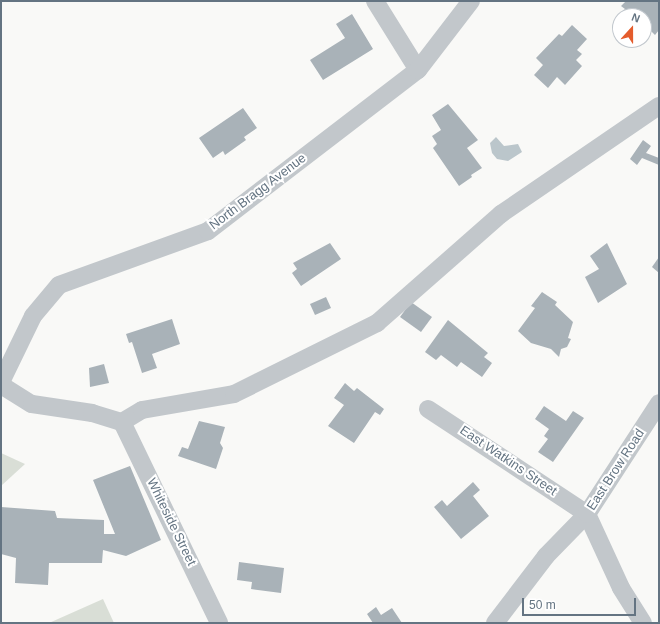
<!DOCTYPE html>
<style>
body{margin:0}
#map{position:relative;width:660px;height:624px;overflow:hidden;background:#f9f9f7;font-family:Arial,sans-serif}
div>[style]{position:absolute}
.green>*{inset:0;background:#d9ded6}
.water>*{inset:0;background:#bbc6cb}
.building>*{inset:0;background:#a9b2b8}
.minor>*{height:18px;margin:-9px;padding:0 9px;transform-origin:9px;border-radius:9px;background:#c2c7cb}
span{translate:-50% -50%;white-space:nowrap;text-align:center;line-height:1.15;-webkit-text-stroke:4px #fff;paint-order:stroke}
.street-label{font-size:13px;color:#647482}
.frame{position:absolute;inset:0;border:2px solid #647482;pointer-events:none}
.north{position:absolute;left:612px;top:8px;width:40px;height:40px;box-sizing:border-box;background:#fff;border:1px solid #c1c7cd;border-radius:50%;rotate:21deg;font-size:11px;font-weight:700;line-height:16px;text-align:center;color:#647482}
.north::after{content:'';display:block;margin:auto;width:14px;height:18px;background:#e45c2c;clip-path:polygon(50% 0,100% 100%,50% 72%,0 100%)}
.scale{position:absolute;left:522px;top:598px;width:114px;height:18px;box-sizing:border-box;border:2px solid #647482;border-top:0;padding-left:5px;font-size:12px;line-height:14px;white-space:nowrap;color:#647482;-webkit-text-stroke:3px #fff;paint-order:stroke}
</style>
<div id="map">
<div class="green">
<i style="clip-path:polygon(1px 453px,25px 464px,1px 486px)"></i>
<i style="clip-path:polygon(103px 599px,114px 623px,49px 623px)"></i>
</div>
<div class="water">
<i style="clip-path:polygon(496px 137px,504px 146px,518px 144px,522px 152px,508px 161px,497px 159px,492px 153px,490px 143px)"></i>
</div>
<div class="building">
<i style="clip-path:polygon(626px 1px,659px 1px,659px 30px,655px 35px,648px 28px,644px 33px,644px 16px,620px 16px,620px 24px,615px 20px,625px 9px,621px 6px)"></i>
<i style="clip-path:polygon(352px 14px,373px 49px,323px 80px,310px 60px,345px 38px,336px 24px)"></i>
<i style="clip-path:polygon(572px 25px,587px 39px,577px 50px,582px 54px,576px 60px,582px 66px,565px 85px,557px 77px,548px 88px,534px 75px,543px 65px,536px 58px,559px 34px,562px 36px)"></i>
<i style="clip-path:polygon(448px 104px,478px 140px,467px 148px,482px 168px,471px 175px,472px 177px,459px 186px,433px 148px,437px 144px,432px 136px,441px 130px,432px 115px)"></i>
<i style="clip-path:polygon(243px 108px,257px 128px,244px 137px,246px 140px,225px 155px,223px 151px,213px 158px,199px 138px)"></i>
<i style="clip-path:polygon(643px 140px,651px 146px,646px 153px,659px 158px,659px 165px,642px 158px,637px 165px,630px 159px)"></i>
<i style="clip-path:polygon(330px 243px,341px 259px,301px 286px,292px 273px,297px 269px,293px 263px)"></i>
<i style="clip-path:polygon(607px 243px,627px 284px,598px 303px,585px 277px,599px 269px,590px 256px)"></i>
<i style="clip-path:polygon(659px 257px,659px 273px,652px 267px)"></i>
<i style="clip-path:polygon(542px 292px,557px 302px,555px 305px,573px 322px,568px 338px,571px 339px,567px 347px,561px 349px,559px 357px,551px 349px,531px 343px,518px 331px,535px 308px,531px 306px)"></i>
<i style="clip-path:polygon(326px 297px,331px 308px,315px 315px,310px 304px)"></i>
<i style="clip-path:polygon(411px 302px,432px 317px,421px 332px,400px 317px)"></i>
<i style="clip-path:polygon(172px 319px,180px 344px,152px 354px,157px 368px,142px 373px,132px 342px,129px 343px,126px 334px)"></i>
<i style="clip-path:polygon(448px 320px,488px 353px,484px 357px,492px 363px,482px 377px,461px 362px,457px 367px,441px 355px,436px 360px,425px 352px)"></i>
<i style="clip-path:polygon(104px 364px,109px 383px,90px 387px,89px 368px)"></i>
<i style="clip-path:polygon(345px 383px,354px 391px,357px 388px,384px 409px,380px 415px,375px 412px,354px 443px,328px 426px,344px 405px,334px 398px)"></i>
<i style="clip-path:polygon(544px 406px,566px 421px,573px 411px,584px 418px,553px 462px,538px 452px,548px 439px,544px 436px,549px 429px,535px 419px)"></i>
<i style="clip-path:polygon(199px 421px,225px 427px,220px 443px,223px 448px,216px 469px,178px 456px,182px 447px,188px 449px)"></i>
<i style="clip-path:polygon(130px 466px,161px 540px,126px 556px,103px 550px,102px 563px,49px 563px,48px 585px,15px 583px,16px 558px,1px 554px,1px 507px,55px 511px,57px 518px,104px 520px,104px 534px,115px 534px,93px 480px)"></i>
<i style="clip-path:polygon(473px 482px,480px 490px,473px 496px,489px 516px,461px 539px,434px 507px,442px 500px,447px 506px)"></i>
<i style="clip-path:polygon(239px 562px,284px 568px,281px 593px,251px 589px,252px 582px,237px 580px)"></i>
<i style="clip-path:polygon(376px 607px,381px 615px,392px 608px,402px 623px,373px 623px,367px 614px)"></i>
</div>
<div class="minor">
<i style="left:375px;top:1px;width:81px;rotate:58.1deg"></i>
<i style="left:1px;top:382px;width:73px;rotate:-64.1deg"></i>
<i style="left:33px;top:316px;width:40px;rotate:-50deg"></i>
<i style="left:59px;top:285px;width:158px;rotate:-19.9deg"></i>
<i style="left:208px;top:231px;width:265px;rotate:-37.5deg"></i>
<i style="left:418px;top:70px;width:87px;rotate:-52.5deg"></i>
<i style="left:1px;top:385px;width:36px;rotate:32deg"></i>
<i style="left:32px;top:404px;width:61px;rotate:8.5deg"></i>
<i style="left:92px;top:413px;width:31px;rotate:17deg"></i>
<i style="left:428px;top:409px;width:191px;rotate:33.4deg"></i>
<i style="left:122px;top:422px;width:23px;rotate:-31deg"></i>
<i style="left:142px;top:410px;width:93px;rotate:-9.9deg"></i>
<i style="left:234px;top:394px;width:160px;rotate:-26.4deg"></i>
<i style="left:377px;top:323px;width:165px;rotate:-41.3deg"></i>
<i style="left:501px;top:214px;width:191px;rotate:-34.4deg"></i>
<i style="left:122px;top:422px;width:223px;rotate:64.2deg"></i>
<i style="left:587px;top:514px;width:81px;rotate:65.3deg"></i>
<i style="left:621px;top:588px;width:41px;rotate:57.8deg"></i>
<i style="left:495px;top:623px;width:84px;rotate:-52.7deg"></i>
<i style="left:546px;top:556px;width:59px;rotate:-45.7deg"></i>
<i style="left:587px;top:514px;width:132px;rotate:-57deg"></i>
</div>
<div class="street-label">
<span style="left:258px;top:192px;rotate:-37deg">North Bragg Avenue</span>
<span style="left:508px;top:461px;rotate:34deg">East Watkins Street</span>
<span style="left:616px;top:470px;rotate:-57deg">East Brow Road</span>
<span style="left:171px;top:522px;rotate:64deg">Whiteside Street</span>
</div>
<div class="frame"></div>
<div class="north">N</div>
<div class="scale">50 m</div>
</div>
